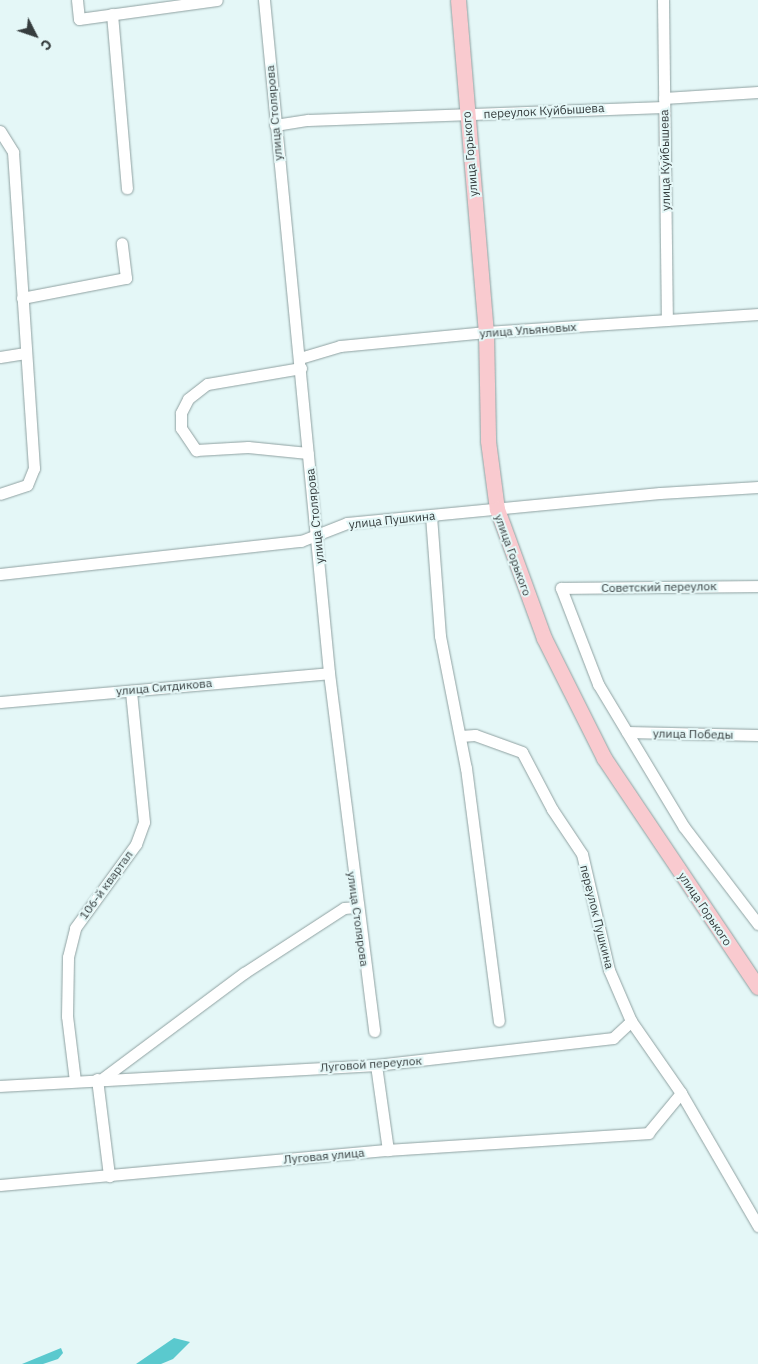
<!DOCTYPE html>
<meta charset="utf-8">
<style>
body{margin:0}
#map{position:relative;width:758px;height:1364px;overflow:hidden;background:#e4f7f7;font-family:"IBM Plex Sans",sans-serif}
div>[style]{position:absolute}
.water>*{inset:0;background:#5ac9ce}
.roads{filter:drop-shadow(0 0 1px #8fa1a1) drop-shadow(0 0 1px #8fa1a1)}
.minor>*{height:11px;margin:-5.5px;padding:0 5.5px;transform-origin:5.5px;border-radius:5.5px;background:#fff}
.major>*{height:15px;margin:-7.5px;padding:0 7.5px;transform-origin:7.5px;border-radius:7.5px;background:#f9cacf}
span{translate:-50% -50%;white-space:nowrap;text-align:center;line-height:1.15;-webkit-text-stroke:4px #e4f7f7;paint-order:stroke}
.street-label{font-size:12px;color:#363d3e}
.north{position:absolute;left:10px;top:10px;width:50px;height:50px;-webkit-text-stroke:4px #e4f7f7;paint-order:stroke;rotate:131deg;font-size:14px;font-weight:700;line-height:20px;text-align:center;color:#363d3e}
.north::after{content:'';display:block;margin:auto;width:18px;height:22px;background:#363d3e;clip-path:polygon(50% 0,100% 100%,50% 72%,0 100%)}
</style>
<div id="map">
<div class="water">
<i style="clip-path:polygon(174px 1338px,190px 1342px,173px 1359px,161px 1364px,136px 1364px)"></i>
<i style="clip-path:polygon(61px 1348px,63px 1353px,58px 1359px,43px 1364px,22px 1364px)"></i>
</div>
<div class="roads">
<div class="minor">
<i style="left:77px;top:0;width:19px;rotate:84deg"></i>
<i style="left:79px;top:19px;width:139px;rotate:-7.8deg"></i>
<i style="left:264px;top:0;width:676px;rotate:84.48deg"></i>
<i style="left:329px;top:673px;width:361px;rotate:82.8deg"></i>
<i style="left:663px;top:0;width:320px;rotate:89.3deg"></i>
<i style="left:112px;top:14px;width:175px;rotate:85.1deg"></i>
<i style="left:664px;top:98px;width:94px;rotate:-3.7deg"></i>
<i style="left:275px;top:125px;width:33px;rotate:-9deg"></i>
<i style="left:308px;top:120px;width:356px;rotate:-2.1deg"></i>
<i style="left:0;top:131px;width:25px;rotate:58deg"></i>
<i style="left:13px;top:152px;width:317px;rotate:86.2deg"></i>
<i style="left:34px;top:468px;width:18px;rotate:112deg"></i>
<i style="left:27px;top:485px;width:28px;rotate:162deg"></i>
<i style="left:22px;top:298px;width:106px;rotate:-10.9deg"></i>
<i style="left:126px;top:278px;width:35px;rotate:-97deg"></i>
<i style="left:0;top:357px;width:24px;rotate:-9deg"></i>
<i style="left:300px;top:358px;width:42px;rotate:-16.7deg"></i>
<i style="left:340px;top:346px;width:147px;rotate:-5.5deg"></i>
<i style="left:486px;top:332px;width:273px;rotate:-3.8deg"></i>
<i style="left:301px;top:368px;width:95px;rotate:170.3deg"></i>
<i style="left:207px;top:384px;width:24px;rotate:142deg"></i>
<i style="left:188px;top:399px;width:16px;rotate:117deg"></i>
<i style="left:181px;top:413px;width:15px;rotate:90deg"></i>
<i style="left:181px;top:428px;width:27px;rotate:56deg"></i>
<i style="left:196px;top:450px;width:52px;rotate:-3.3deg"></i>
<i style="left:248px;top:447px;width:60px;rotate:5.7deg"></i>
<i style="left:431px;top:516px;width:120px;rotate:85.7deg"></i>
<i style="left:440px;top:636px;width:135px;rotate:78.9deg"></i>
<i style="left:466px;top:768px;width:255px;rotate:82.6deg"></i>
<i style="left:0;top:574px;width:303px;rotate:-6.3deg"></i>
<i style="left:301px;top:541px;width:49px;rotate:-21.4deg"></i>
<i style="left:347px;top:523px;width:314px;rotate:-5.5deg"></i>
<i style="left:660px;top:493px;width:98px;rotate:-3.5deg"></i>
<i style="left:758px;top:586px;width:197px;rotate:179.4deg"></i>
<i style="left:561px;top:588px;width:103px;rotate:68.9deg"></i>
<i style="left:598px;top:684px;width:167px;rotate:59deg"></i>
<i style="left:684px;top:827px;width:122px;rotate:52.7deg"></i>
<i style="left:0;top:702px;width:330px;rotate:-5deg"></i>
<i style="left:627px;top:732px;width:131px;rotate:1.3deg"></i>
<i style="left:376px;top:1065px;width:86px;rotate:82deg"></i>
<i style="left:103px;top:1078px;width:176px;rotate:-36.7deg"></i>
<i style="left:244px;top:973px;width:119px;rotate:-33deg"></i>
<i style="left:344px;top:908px;width:12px;rotate:-5deg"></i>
<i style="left:97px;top:1079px;width:98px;rotate:82.9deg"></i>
<i style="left:75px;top:1081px;width:65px;rotate:-97deg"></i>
<i style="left:67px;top:1016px;width:59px;rotate:-89deg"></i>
<i style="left:68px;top:957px;width:30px;rotate:-76deg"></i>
<i style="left:75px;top:928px;width:104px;rotate:-54deg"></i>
<i style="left:136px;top:844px;width:23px;rotate:-70deg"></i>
<i style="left:144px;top:822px;width:132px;rotate:-95.7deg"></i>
<i style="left:0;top:1086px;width:377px;rotate:-3.2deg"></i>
<i style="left:376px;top:1065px;width:239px;rotate:-6.5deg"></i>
<i style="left:613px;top:1038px;width:25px;rotate:-43deg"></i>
<i style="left:681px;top:1093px;width:154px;rotate:59.9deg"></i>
<i style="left:0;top:1185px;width:390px;rotate:-5.2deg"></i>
<i style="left:388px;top:1150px;width:261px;rotate:-3.7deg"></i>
<i style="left:648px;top:1133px;width:52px;rotate:-50.5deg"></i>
<i style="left:681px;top:1093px;width:88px;rotate:-124.8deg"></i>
<i style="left:631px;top:1021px;width:56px;rotate:-113.3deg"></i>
<i style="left:609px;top:970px;width:119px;rotate:-103.1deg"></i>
<i style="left:582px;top:854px;width:54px;rotate:-123.7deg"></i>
<i style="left:552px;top:809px;width:64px;rotate:-117.8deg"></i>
<i style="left:522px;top:752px;width:50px;rotate:-160.1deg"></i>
<i style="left:475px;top:735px;width:15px;rotate:176deg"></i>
</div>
<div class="major">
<i style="left:458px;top:0;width:333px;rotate:85.2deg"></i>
<i style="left:486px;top:332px;width:109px;rotate:88.9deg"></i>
<i style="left:488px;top:441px;width:69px;rotate:82.5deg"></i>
<i style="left:497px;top:509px;width:137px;rotate:70deg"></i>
<i style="left:544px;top:638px;width:134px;rotate:63.4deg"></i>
<i style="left:604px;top:758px;width:276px;rotate:56.1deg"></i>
</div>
</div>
<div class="street-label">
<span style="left:544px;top:111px;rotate:-3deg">переулок Куйбышева</span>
<span style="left:274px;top:113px;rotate:-95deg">улица Столярова</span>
<span style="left:470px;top:154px;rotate:-95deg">улица Горького</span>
<span style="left:665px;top:160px;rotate:-91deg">улица Куйбышева</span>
<span style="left:528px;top:330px;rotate:-4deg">улица Ульяновых</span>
<span style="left:315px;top:516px;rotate:-96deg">улица Столярова</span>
<span style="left:392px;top:520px;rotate:-6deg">улица Пушкина</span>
<span style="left:513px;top:555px;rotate:70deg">улица Горького</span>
<span style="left:659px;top:587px;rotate:-1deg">Советский переулок</span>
<span style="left:164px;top:687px;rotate:-5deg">улица Ситдикова</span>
<span style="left:693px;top:734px;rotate:1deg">улица Победы</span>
<span style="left:106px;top:885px;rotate:-54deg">106-й квартал</span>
<span style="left:705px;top:909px;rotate:56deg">улица Горького</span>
<span style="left:597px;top:917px;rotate:76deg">переулок Пушкина</span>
<span style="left:358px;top:919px;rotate:82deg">улица Столярова</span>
<span style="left:371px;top:1064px;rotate:-4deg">Луговой переулок</span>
<span style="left:324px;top:1156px;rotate:-5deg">Луговая улица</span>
</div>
<div class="north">С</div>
</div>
